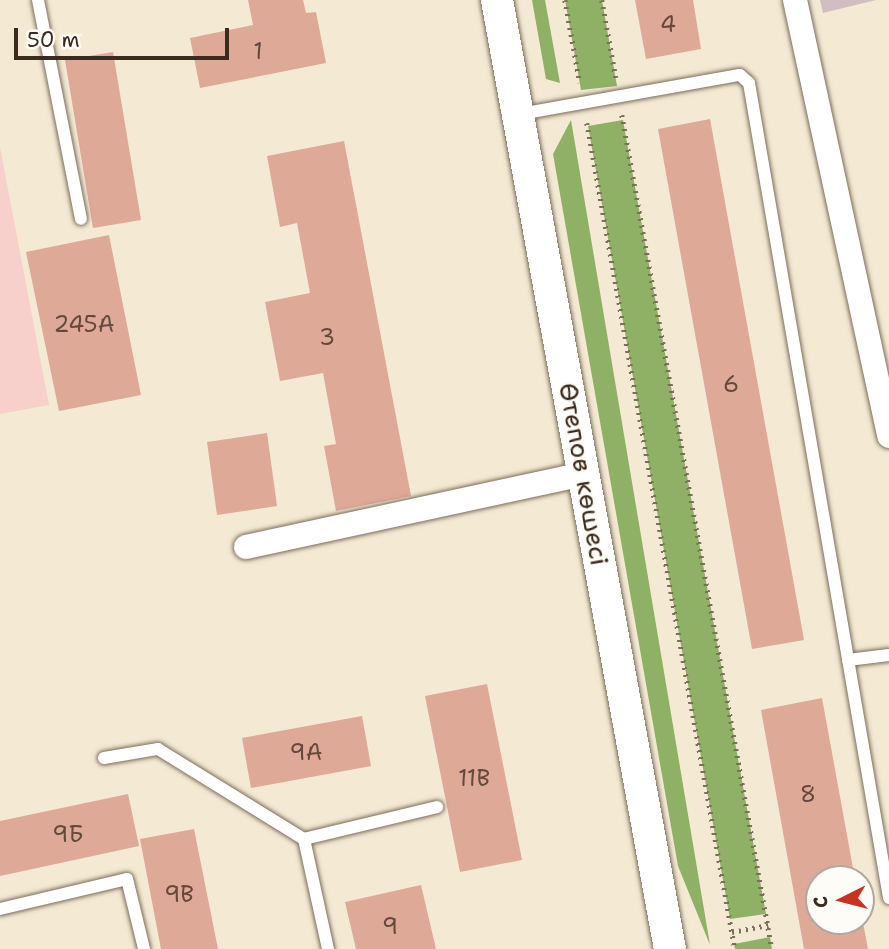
<!DOCTYPE html>
<meta charset="utf-8">
<style>
body{margin:0}
#map{position:relative;width:889px;height:949px;overflow:hidden;background:#f4e9d2;font-family:"Shantell Sans",sans-serif}
div>[style]{position:absolute}
.built>*{inset:0;background:#f7d0cb}
.industrial>*{inset:0;background:#d2bec2}
.forest>*{inset:0;background:#8eb165}
.building>*{inset:0;background:#dea997}
.path>*{height:4.5px;margin-top:-2.25px;transform-origin:0;background:repeating-linear-gradient(90deg,#7c6d5d 0 2px,transparent 0 7px)}
.roads{filter:drop-shadow(0 0 2px #7c6d5d) drop-shadow(0 0 2px #7c6d5d)}
.service>*{height:12px;margin:-6px;padding:0 6px;transform-origin:6px;border-radius:6px;background:#fff}
.minor>*{height:24px;margin:-12px;padding:0 12px;transform-origin:12px;border-radius:12px;background:#fff}
.tertiary>*{height:32px;margin:-16px;padding:0 16px;transform-origin:16px;border-radius:16px;background:#fff}
span{translate:-50% -50%;white-space:nowrap;text-align:center;line-height:1.15;-webkit-text-stroke:5px #fdfcf7;paint-order:stroke}
.number-label{font-size:23px;color:#644a3c}
.number-label span{-webkit-text-stroke-width:0}
.street-label{font-size:26px;color:#3b2a1e}
.north{position:absolute;left:805px;top:865px;width:70px;height:70px;box-sizing:border-box;background:#fdfcf7;border:2px solid #afa8a0;border-radius:50%;rotate:264deg;font-size:19px;font-weight:700;line-height:28px;text-align:center;color:#3b2a1e}
.north::after{content:'';display:block;margin:auto;width:24px;height:32px;background:#c8321e;clip-path:polygon(50% 0,100% 100%,50% 72%,0 100%)}
.scale{position:absolute;left:14px;top:28px;width:215px;height:32px;box-sizing:border-box;border:4px solid #3b2a1e;border-top:0;padding-left:9px;font-size:21px;line-height:24px;white-space:nowrap;color:#3b2a1e;-webkit-text-stroke:5px #fdfcf7;paint-order:stroke}
</style>
<div id="map">
<div class="built">
<i style="clip-path:polygon(0 147px,49px 405px,0 414px)"></i>
</div>
<div class="industrial">
<i style="clip-path:polygon(820px 0,876px 0,823px 13px)"></i>
</div>
<div class="forest">
<i style="clip-path:polygon(532px 0,545px 0,560px 83px,546px 79px)"></i>
<i style="clip-path:polygon(565px 0,602px 0,617px 86px,581px 90px)"></i>
<i style="clip-path:polygon(571px 120px,697px 868px,710px 945px,678px 866px,553px 154px)"></i>
<i style="clip-path:polygon(623px 120px,766px 914px,765px 914px,730px 919px,588px 126px)"></i>
<i style="clip-path:polygon(770px 937px,772px 949px,735px 949px,734px 944px)"></i>
</div>
<div class="building">
<i style="clip-path:polygon(248px 0,303px 0,306px 13px,316px 12px,326px 63px,200px 88px,190px 38px,253px 25px)"></i>
<i style="clip-path:polygon(635px 0,693px 0,701px 49px,646px 59px)"></i>
<i style="clip-path:polygon(113px 52px,141px 220px,93px 228px,65px 60px)"></i>
<i style="clip-path:polygon(710px 119px,804px 640px,752px 649px,658px 129px)"></i>
<i style="clip-path:polygon(344px 141px,411px 496px,336px 511px,324px 446px,336px 444px,323px 373px,280px 381px,265px 302px,310px 293px,297px 223px,280px 227px,267px 156px)"></i>
<i style="clip-path:polygon(109px 235px,141px 395px,59px 411px,26px 252px)"></i>
<i style="clip-path:polygon(267px 433px,277px 506px,217px 515px,207px 442px)"></i>
<i style="clip-path:polygon(487px 684px,522px 860px,460px 872px,425px 696px)"></i>
<i style="clip-path:polygon(822px 698px,855px 879px,819px 879px,819px 921px,861px 921px,861px 912px,868px 949px,804px 949px,761px 710px)"></i>
<i style="clip-path:polygon(362px 716px,371px 766px,251px 788px,242px 738px)"></i>
<i style="clip-path:polygon(128px 794px,139px 846px,0 876px,0 821px)"></i>
<i style="clip-path:polygon(194px 829px,218px 949px,161px 949px,140px 839px)"></i>
<i style="clip-path:polygon(421px 885px,436px 949px,356px 949px,345px 902px)"></i>
</div>
<div class="path">
<i style="left:565px;top:0;width:84px;rotate:79.8deg"></i>
<i style="left:602px;top:0;width:79px;rotate:79.8deg"></i>
<i style="left:622px;top:115px;width:847px;rotate:79.8deg"></i>
<i style="left:587px;top:123px;width:839px;rotate:79.84deg"></i>
<i style="left:732px;top:932px;width:37px;rotate:-11deg"></i>
</div>
<div class="roads">
<div class="service">
<i style="left:38px;top:0;width:223px;rotate:78.9deg"></i>
<i style="left:520px;top:114px;width:223px;rotate:-10.1deg"></i>
<i style="left:740px;top:75px;width:12px;rotate:42deg"></i>
<i style="left:749px;top:83px;width:827px;rotate:80.25deg"></i>
<i style="left:848px;top:660px;width:41px;rotate:-7deg"></i>
<i style="left:104px;top:758px;width:55px;rotate:-9.5deg"></i>
<i style="left:158px;top:749px;width:172px;rotate:31.7deg"></i>
<i style="left:304px;top:839px;width:113px;rotate:77.7deg"></i>
<i style="left:304px;top:839px;width:137px;rotate:-13.5deg"></i>
<i style="left:0;top:909px;width:130px;rotate:-13.3deg"></i>
<i style="left:127px;top:879px;width:72px;rotate:76.3deg"></i>
</div>
<div class="minor">
<i style="left:795px;top:0;width:446px;rotate:77.8deg"></i>
<i style="left:246px;top:547px;width:345px;rotate:-12.2deg"></i>
</div>
<div class="tertiary">
<i style="left:497px;top:0;width:965px;rotate:79.67deg"></i>
</div>
</div>
<div class="number-label">
<span style="left:668px;top:24px">4</span>
<span style="left:258px;top:51px">1</span>
<span style="left:84px;top:324px">245А</span>
<span style="left:327px;top:337px">3</span>
<span style="left:731px;top:384px">6</span>
<span style="left:306px;top:752px">9А</span>
<span style="left:474px;top:778px">11В</span>
<span style="left:808px;top:794px">8</span>
<span style="left:68px;top:834px">9Б</span>
<span style="left:179px;top:894px">9В</span>
<span style="left:390px;top:926px">9</span>
</div>
<div class="street-label">
<span style="left:584px;top:474px;rotate:80deg">Өтепов көшесі</span>
</div>
<div class="north">С</div>
<div class="scale">50 m</div>
</div>
